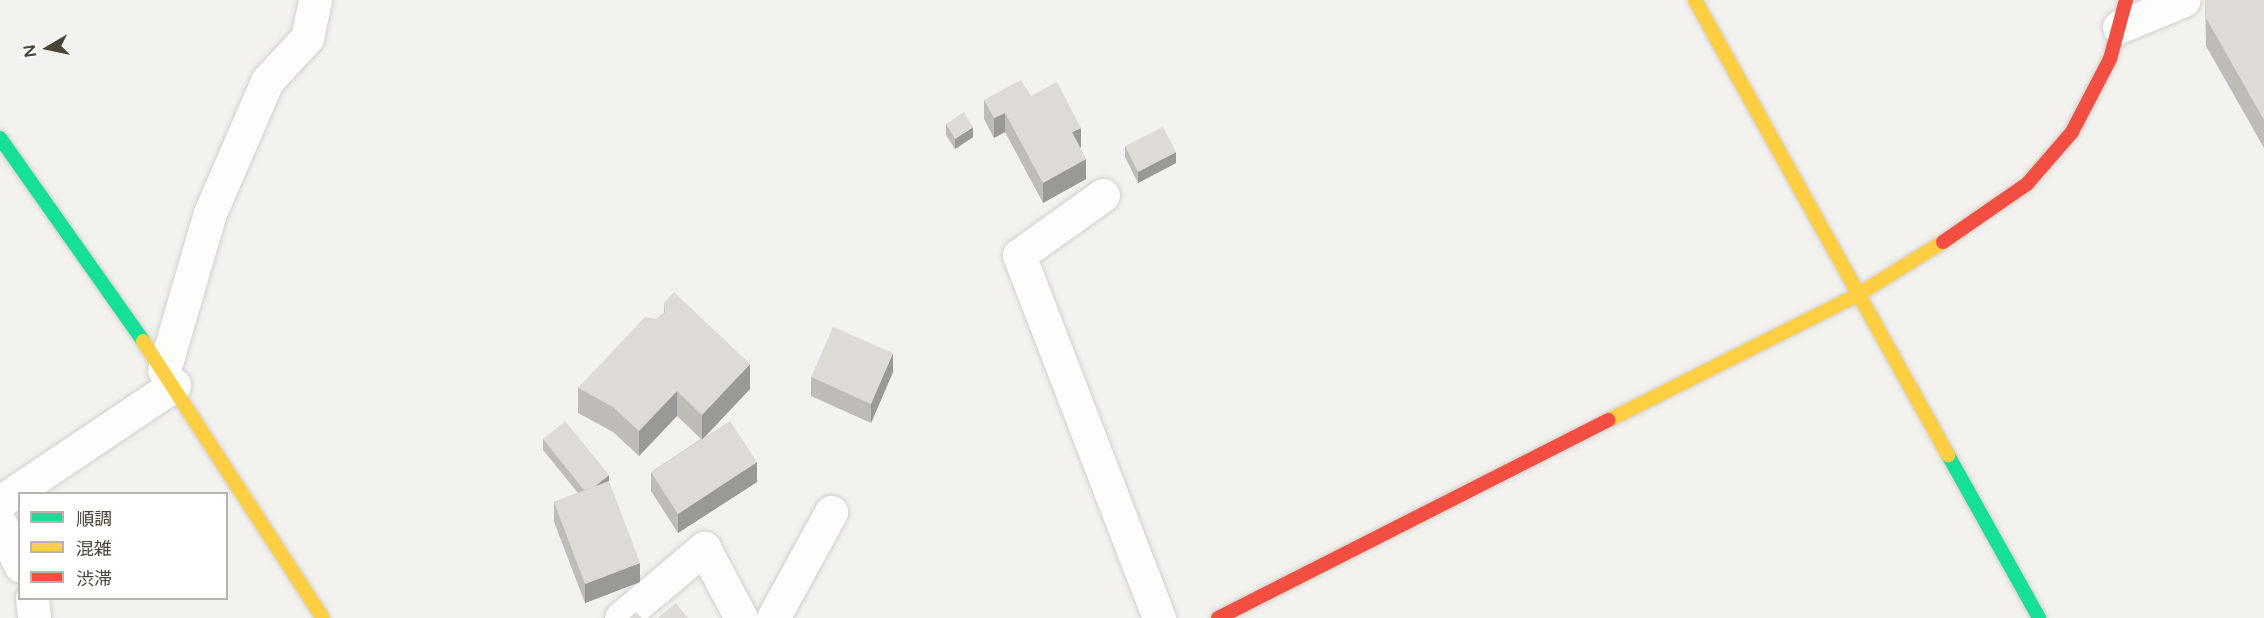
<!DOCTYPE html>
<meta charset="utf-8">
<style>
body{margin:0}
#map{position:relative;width:2264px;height:618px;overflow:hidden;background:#f4f2ee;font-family:"Varela Round","Noto Sans JP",sans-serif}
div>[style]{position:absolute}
.roads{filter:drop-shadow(0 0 2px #d2d0cb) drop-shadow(0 0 2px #d2d0cb)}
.street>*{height:33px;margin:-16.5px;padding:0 16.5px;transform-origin:16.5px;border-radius:16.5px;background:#fdfdfc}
.fast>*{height:14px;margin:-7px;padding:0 7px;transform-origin:7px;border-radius:7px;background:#16e098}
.slow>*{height:14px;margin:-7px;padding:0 7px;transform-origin:7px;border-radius:7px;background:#ffcf43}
.jam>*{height:14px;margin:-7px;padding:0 7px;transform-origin:7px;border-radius:7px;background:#f24e42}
.wall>*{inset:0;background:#bfbcb8}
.shaded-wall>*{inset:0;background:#9b9996}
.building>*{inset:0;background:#dedbd6}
span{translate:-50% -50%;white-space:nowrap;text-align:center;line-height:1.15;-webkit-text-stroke:4.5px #fff;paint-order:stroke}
.legend{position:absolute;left:18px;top:492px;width:210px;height:108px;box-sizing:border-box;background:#fff;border:2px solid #b7b4b0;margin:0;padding:8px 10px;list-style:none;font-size:18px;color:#4b4439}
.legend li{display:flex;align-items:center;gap:12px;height:30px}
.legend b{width:30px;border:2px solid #b7b4b0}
.north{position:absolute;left:18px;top:18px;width:60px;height:60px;-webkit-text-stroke:4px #fff;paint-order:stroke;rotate:261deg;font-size:16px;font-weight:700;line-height:24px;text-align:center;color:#4b4439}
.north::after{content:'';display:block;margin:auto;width:21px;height:27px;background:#4b4439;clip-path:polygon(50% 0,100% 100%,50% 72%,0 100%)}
</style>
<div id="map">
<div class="roads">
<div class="street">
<i style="left:2119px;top:27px;width:70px;rotate:-22.6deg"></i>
<i style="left:1103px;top:195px;width:103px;rotate:144.5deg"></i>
<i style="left:1019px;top:255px;width:389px;rotate:68.9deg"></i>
<i style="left:164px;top:370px;width:164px;rotate:-73.7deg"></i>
<i style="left:210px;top:213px;width:144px;rotate:-66.6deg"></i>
<i style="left:267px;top:81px;width:59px;rotate:-47.1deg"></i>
<i style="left:307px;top:38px;width:39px;rotate:-78deg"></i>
<i style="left:0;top:502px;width:210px;rotate:-33.9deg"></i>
<i style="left:0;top:523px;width:47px;rotate:64.5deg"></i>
<i style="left:32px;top:598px;width:20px;rotate:84deg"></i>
<i style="left:621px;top:618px;width:109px;rotate:-40.1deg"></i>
<i style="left:704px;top:548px;width:79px;rotate:62.1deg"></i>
<i style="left:773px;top:618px;width:121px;rotate:-61.3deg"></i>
</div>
<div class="fast">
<i style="left:0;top:138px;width:248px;rotate:54.8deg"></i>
<i style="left:1948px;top:455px;width:187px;rotate:60.8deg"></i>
</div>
<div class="slow">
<i style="left:1695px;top:0;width:521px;rotate:60.92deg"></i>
<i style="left:143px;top:341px;width:330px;rotate:57deg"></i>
<i style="left:1609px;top:420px;width:280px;rotate:-26.7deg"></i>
<i style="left:1859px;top:294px;width:99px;rotate:-31.8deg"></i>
</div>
<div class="jam">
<i style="left:1943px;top:242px;width:102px;rotate:-34.6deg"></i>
<i style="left:2027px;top:184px;width:69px;rotate:-49.1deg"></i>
<i style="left:2072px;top:132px;width:82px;rotate:-62.5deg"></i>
<i style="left:2110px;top:59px;width:61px;rotate:-74.8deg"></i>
<i style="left:1218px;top:618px;width:438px;rotate:-26.9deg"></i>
</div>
</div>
<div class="wall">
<i style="clip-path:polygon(2205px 0,2264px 0,2264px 148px,2206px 46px)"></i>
<i style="clip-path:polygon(1031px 96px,1081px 147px,1080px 148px,1086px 179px,1043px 203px,1005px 132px,994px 138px,984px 119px,984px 100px)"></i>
<i style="clip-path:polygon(946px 124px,973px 137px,955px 149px,946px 135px)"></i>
<i style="clip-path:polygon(1125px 146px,1176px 163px,1138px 183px,1125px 157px)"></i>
<i style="clip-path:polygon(664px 303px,750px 389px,703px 438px,757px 482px,678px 533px,651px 491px,651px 472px,701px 439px,677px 416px,639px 456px,613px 432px,578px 413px,578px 388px,656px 319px,664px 313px)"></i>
<i style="clip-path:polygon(893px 372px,871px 423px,811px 396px,811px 377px)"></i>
<i style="clip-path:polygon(543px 439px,609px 481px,640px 582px,585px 603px,554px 522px,554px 502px,578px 493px,543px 450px)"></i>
</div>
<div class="shaded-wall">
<i style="clip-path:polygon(1005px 113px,1005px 132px,994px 138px,994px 118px)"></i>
<i style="clip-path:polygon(973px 127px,973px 137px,955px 149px,955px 139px)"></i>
<i style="clip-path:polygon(1081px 128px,1081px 147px,1072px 151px,1072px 132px)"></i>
<i style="clip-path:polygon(1176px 152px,1176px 163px,1138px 183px,1138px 172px)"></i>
<i style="clip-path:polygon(1086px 159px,1086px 179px,1043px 203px,1043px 183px)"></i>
<i style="clip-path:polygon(893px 353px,893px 372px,871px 423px,871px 404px)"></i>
<i style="clip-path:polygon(750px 364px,750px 389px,702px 440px,702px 415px)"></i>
<i style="clip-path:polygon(677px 391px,677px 416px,639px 456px,639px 431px)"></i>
<i style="clip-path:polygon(757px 462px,757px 482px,678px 533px,678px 514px)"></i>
<i style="clip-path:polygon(609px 475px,609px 486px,586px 493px)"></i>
<i style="clip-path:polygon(640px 563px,640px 582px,585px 603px,585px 584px)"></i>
</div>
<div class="building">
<i style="clip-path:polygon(2205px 0,2264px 0,2264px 120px,2206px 18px)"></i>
<i style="clip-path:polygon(1021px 80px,1031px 96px,1057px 82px,1081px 128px,1072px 132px,1086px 159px,1043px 183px,1005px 113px,994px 118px,984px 100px)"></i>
<i style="clip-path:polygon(964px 112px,973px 127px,955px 139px,946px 124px)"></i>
<i style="clip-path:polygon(1163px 127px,1176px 152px,1138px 172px,1125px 146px)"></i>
<i style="clip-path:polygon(674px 292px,750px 364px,702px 415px,677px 391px,639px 431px,613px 407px,578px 388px,645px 317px,656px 319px,665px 312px,664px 303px)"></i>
<i style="clip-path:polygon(833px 327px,893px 353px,871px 404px,811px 377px)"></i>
<i style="clip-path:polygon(565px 421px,609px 475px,594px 487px,584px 490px,543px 439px)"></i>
<i style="clip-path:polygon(730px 421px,757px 462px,678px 514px,651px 472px)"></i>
<i style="clip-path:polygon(609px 481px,640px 563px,585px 584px,554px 502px)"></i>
<i style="clip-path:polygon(676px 603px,688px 618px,658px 618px)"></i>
<i style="clip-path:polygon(636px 612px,642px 618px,629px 618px)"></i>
</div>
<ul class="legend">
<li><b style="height:8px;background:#16e098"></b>順調</li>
<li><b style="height:8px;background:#ffcf43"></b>混雑</li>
<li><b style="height:8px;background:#f24e42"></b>渋滞</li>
</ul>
<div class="north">N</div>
</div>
